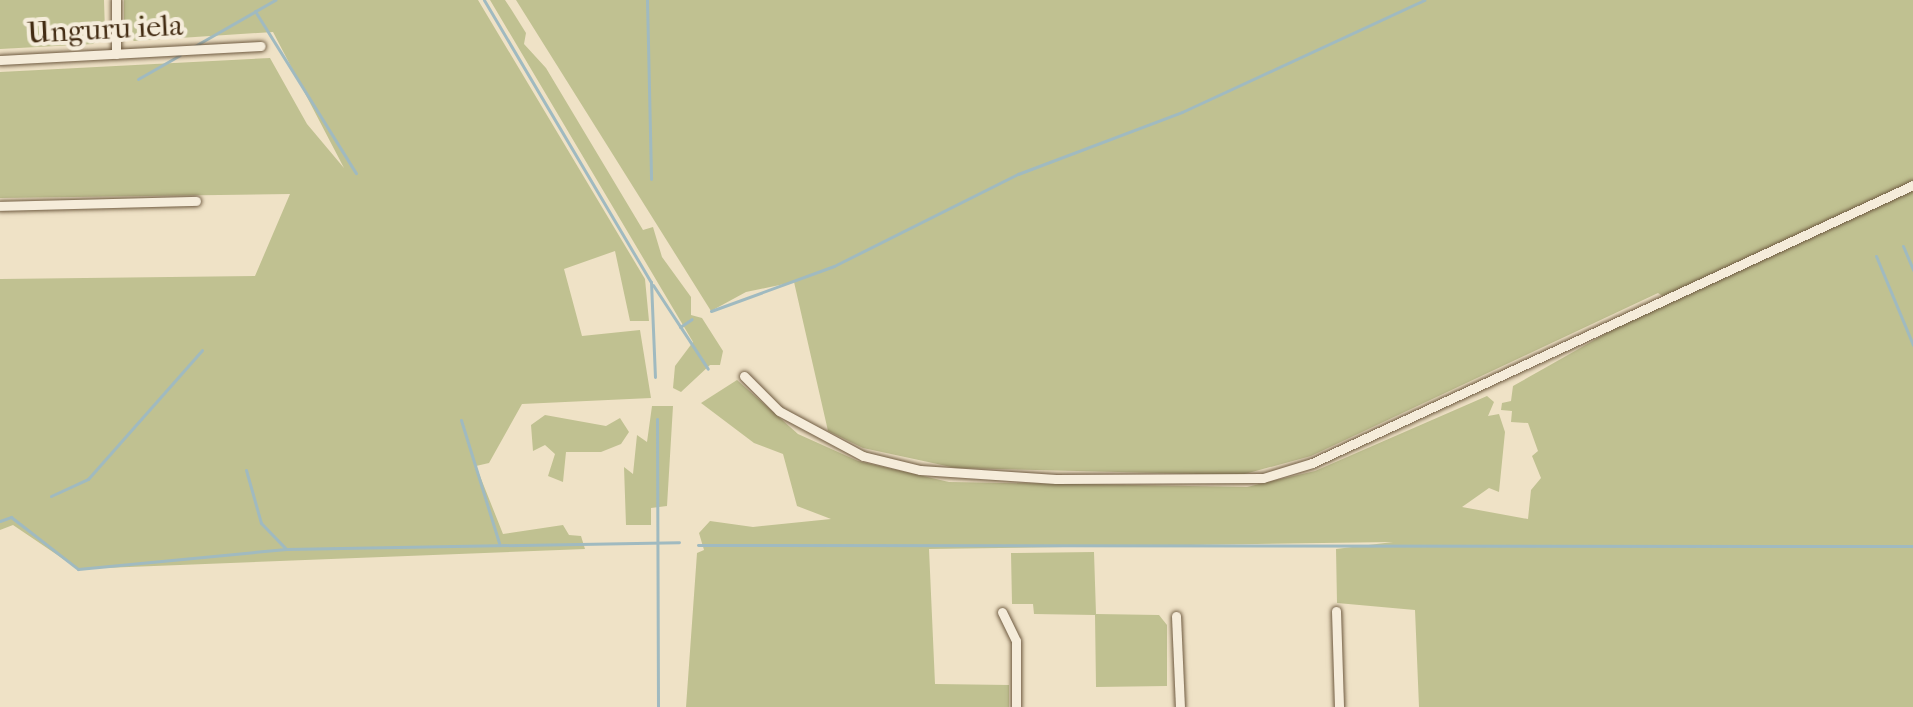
<!DOCTYPE html>
<style>
body{margin:0}
#map{position:relative;width:1913px;height:707px;overflow:hidden;background:#efe2c6;font-family:"IM FELL French Canon",serif}
div>[style]{position:absolute}
.green>*{inset:0;background:#c0c191}
.stream>*{height:3px;margin:-1.5px;padding:0 1.5px;transform-origin:1.5px;border-radius:1.5px;background:#a0bac0}
.roads{filter:drop-shadow(0 0 2px #6e5a40) drop-shadow(0 0 2px #6e5a40)}
.street>*{height:9px;margin:-4.5px;padding:0 4.5px;transform-origin:4.5px;border-radius:4.5px;background:#f5ecda}
span{translate:-50% -50%;white-space:nowrap;text-align:center;line-height:1.15;-webkit-text-stroke:8px #f5ecda;paint-order:stroke}
.street-label{font-size:30px;color:#432c13}
</style>
<div id="map">
<div class="green">
<i style="clip-path:polygon(0 0,104px 0,105px 33px,93px 44px,0 49px)"></i>
<i style="clip-path:polygon(124px 0,478px 0,645px 279px,649px 321px,630px 321px,615px 251px,564px 269px,582px 336px,640px 330px,651px 398px,522px 404px,489px 463px,476px 466px,503px 534px,563px 525px,569px 535px,581px 536px,585px 549px,78px 569px,13px 525px,0 530px,0 279px,255px 276px,290px 194px,0 198px,0 72px,270px 58px,307px 124px,344px 168px,273px 32px,134px 41px,124px 33px)"></i>
<i style="clip-path:polygon(490px 0,505px 0,511px 9px,526px 33px,524px 44px,546px 68px,643px 230px,653px 227px,662px 257px,691px 297px,691px 315px,702px 318px,723px 351px,720px 365px,710px 365px,681px 392px,673px 388px,675px 366px,693px 342px)"></i>
<i style="clip-path:polygon(516px 0,1913px 0,1913px 707px,1419px 707px,1415px 610px,1337px 603px,1336px 549px,1393px 542px,929px 549px,935px 684px,1009px 685px,1009px 707px,686px 707px,697px 553px,704px 550px,699px 533px,710px 521px,753px 527px,831px 519px,797px 506px,783px 454px,754px 443px,701px 403px,737px 380px,798px 434px,858px 461px,949px 482px,1247px 487px,1315px 471px,1487px 396px,1494px 402px,1488px 416px,1499px 414px,1505px 432px,1499px 492px,1489px 488px,1462px 507px,1528px 519px,1531px 490px,1541px 478px,1532px 456px,1538px 451px,1528px 423px,1511px 422px,1512px 411px,1501px 410px,1502px 403px,1511px 401px,1513px 386px,1667px 299px,1658px 293px,1311px 456px,1241px 475px,956px 468px,863px 448px,828px 431px,794px 282px,746px 292px,711px 311px)"></i>
<i style="clip-path:polygon(652px 406px,673px 406px,667px 506px,651px 508px,651px 525px,626px 525px,624px 467px,633px 474px,637px 435px,647px 442px)"></i>
<i style="clip-path:polygon(545px 415px,606px 426px,620px 418px,629px 432px,621px 444px,601px 452px,566px 452px,563px 482px,548px 476px,555px 454px,545px 445px,533px 451px,531px 425px)"></i>
<i style="clip-path:polygon(1094px 552px,1096px 614px,1159px 615px,1167px 625px,1167px 686px,1096px 687px,1095px 615px,1034px 614px,1033px 604px,1012px 604px,1011px 553px)"></i>
</div>
<div class="stream">
<i style="left:484px;top:0;width:328px;rotate:59.4deg"></i>
<i style="left:651px;top:282px;width:95px;rotate:87.6deg"></i>
<i style="left:647px;top:0;width:179px;rotate:88.7deg"></i>
<i style="left:255px;top:11px;width:191px;rotate:58.1deg"></i>
<i style="left:193px;top:47px;width:95px;rotate:-29.8deg"></i>
<i style="left:138px;top:79px;width:48px;rotate:-29.7deg"></i>
<i style="left:1903px;top:246px;width:26px;rotate:67deg"></i>
<i style="left:1876px;top:256px;width:96px;rotate:67.4deg"></i>
<i style="left:653px;top:285px;width:100px;rotate:56.8deg"></i>
<i style="left:711px;top:311px;width:131px;rotate:-20.1deg"></i>
<i style="left:834px;top:266px;width:206px;rotate:-26.6deg"></i>
<i style="left:1018px;top:174px;width:175px;rotate:-20.7deg"></i>
<i style="left:1182px;top:112px;width:267px;rotate:-24.8deg"></i>
<i style="left:680px;top:327px;width:14px;rotate:-34deg"></i>
<i style="left:657px;top:419px;width:288px;rotate:89.8deg"></i>
<i style="left:461px;top:420px;width:129px;rotate:72.8deg"></i>
<i style="left:246px;top:470px;width:55px;rotate:74.2deg"></i>
<i style="left:261px;top:523px;width:36px;rotate:46deg"></i>
<i style="left:51px;top:496px;width:41px;rotate:-24.7deg"></i>
<i style="left:88px;top:479px;width:172px;rotate:-48.5deg"></i>
<i style="left:0;top:521px;width:12px;rotate:-20deg"></i>
<i style="left:11px;top:517px;width:85px;rotate:37.8deg"></i>
<i style="left:78px;top:569px;width:209px;rotate:-5.5deg"></i>
<i style="left:286px;top:549px;width:393px;rotate:-1deg"></i>
<i style="left:698px;top:545px;width:1215px;rotate:0.05deg"></i>
</div>
<div class="roads">
<div class="street">
<i style="left:116px;top:54px;width:54px;rotate:-90deg"></i>
<i style="left:0;top:60px;width:261px;rotate:-3.1deg"></i>
<i style="left:0;top:206px;width:196px;rotate:-1.5deg"></i>
<i style="left:744px;top:376px;width:49px;rotate:45deg"></i>
<i style="left:779px;top:411px;width:95px;rotate:28.2deg"></i>
<i style="left:863px;top:456px;width:59px;rotate:13.8deg"></i>
<i style="left:920px;top:470px;width:136px;rotate:3.8deg"></i>
<i style="left:1056px;top:479px;width:207px;rotate:-0.3deg"></i>
<i style="left:1263px;top:478px;width:51px;rotate:-17deg"></i>
<i style="left:1312px;top:463px;width:662px;rotate:-24.82deg"></i>
<i style="left:1336px;top:611px;width:96px;rotate:88.2deg"></i>
<i style="left:1002px;top:612px;width:32px;rotate:64deg"></i>
<i style="left:1016px;top:641px;width:66px;rotate:90deg"></i>
<i style="left:1176px;top:616px;width:91px;rotate:87.5deg"></i>
</div>
</div>
<div class="street-label">
<span style="left:105px;top:30px;rotate:-3deg">Unguru iela</span>
</div>
</div>
